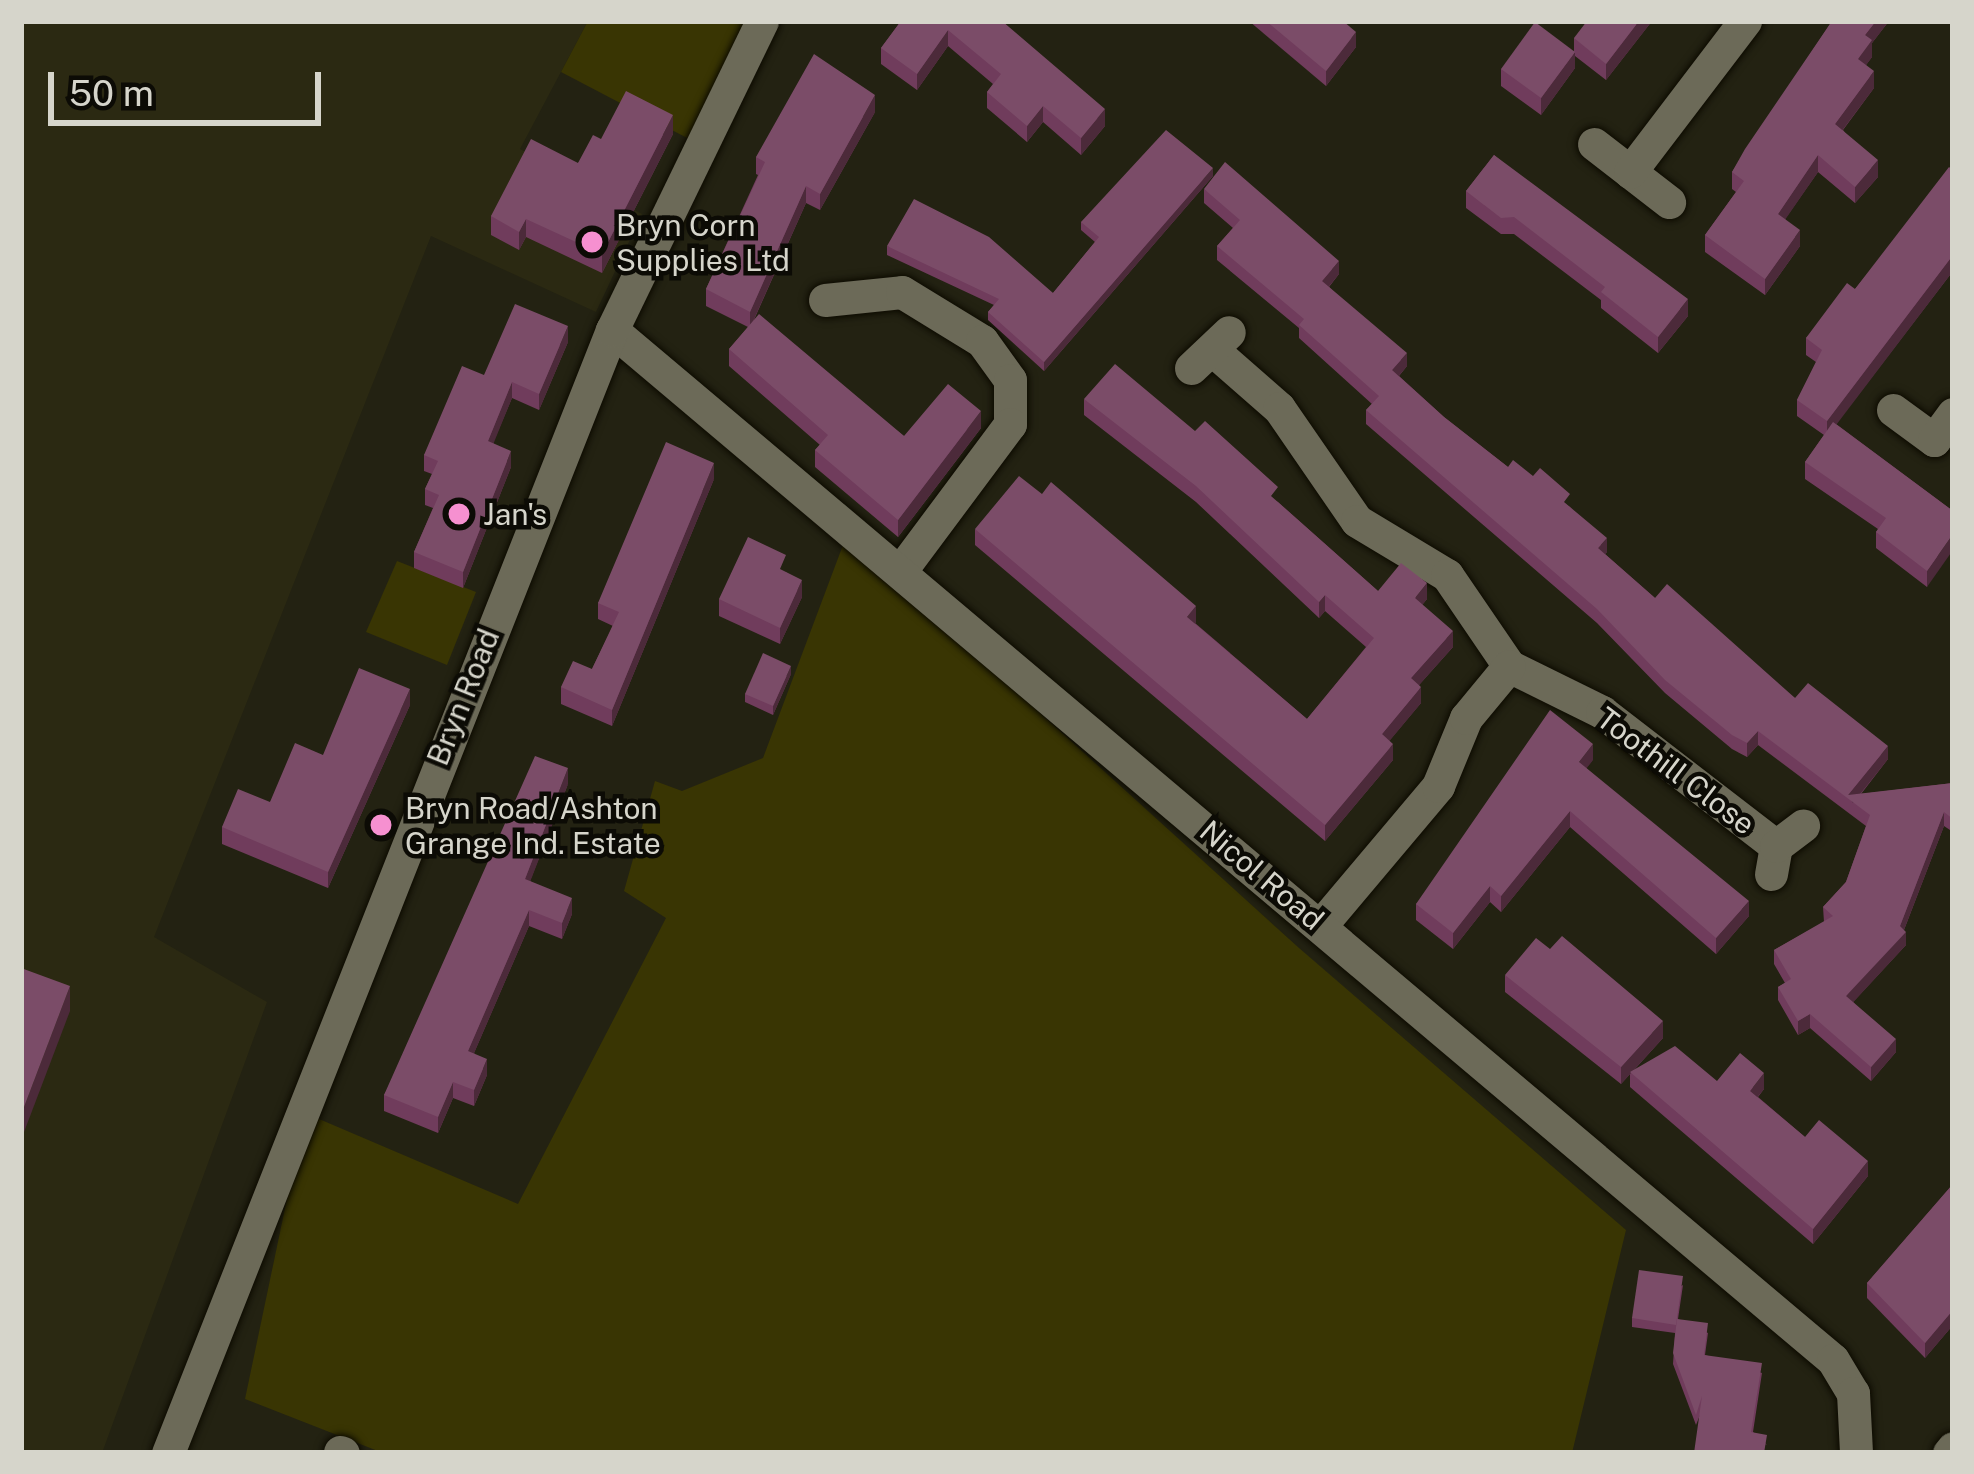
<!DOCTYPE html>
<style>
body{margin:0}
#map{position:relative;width:1974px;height:1474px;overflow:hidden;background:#232212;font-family:"Public Sans",sans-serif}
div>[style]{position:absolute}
.built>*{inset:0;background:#2b2912}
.green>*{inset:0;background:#393503}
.roads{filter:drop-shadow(0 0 3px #0d0b01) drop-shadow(0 0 3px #0d0b01)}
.minor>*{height:33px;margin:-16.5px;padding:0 16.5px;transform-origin:16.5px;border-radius:16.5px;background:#6c6a58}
.tertiary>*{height:33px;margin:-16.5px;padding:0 16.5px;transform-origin:16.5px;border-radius:16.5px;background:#6c6a58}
.secondary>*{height:33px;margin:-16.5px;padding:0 16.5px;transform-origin:16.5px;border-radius:16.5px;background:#6c6a58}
.wall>*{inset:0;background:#703c5c}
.shaded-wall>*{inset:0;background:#4c2a3a}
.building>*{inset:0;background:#7b4c68}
.dots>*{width:33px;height:33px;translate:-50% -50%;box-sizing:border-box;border:6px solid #0c0b05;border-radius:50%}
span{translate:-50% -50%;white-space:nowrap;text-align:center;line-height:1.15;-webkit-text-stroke:9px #0c0b05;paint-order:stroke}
.poi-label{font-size:30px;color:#d6d5cb}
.left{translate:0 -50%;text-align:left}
.street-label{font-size:30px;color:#d6d5cb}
.frame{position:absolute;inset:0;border:24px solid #d6d5cb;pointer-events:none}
.scale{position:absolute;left:48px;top:72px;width:273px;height:54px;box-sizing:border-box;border:6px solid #d6d5cb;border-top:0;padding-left:15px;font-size:36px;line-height:42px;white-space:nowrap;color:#d6d5cb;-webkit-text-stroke:9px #0c0b05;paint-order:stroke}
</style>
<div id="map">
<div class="built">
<i style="clip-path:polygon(21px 21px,588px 21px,520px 149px,642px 214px,596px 312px,431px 236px,154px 937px,267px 1002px,102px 1453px,21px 1453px)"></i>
</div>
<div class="green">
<i style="clip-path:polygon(588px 21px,752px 21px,689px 139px,561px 72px)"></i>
<i style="clip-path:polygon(846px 537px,1299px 948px,1626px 1230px,1572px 1453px,383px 1453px,245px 1399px,305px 1113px,518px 1204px,666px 918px,624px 891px,655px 781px,682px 791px,763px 758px)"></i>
<i style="clip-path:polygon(397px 561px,476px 592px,447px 665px,366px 632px)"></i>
</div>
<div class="roads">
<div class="minor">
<i style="left:1594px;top:144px;width:95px;rotate:37.7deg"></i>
<i style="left:1630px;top:172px;width:190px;rotate:-52.7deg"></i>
<i style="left:825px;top:300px;width:77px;rotate:-5.9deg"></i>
<i style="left:902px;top:292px;width:94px;rotate:31.5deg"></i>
<i style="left:982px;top:341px;width:48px;rotate:54.3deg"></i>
<i style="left:1010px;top:380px;width:44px;rotate:90deg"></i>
<i style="left:1010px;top:424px;width:181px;rotate:126.7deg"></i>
<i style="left:1215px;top:352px;width:85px;rotate:41.2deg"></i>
<i style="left:1279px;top:408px;width:137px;rotate:55.4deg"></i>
<i style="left:1357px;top:521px;width:105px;rotate:31deg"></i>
<i style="left:1447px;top:575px;width:110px;rotate:55.7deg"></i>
<i style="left:1509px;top:666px;width:104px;rotate:26.3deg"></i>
<i style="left:1602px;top:712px;width:220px;rotate:37.6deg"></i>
<i style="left:1191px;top:368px;width:52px;rotate:-43.5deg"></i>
<i style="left:1893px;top:410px;width:51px;rotate:36.2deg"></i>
<i style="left:1934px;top:440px;width:32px;rotate:-54deg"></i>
<i style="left:1771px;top:874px;width:28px;rotate:-80deg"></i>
<i style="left:1776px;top:846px;width:34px;rotate:-37deg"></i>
<i style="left:1321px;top:925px;width:182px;rotate:-49.9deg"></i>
<i style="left:1438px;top:786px;width:74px;rotate:-67.6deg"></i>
<i style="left:1466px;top:718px;width:67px;rotate:-50.4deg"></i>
<i style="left:340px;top:1452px;width:3px;rotate:18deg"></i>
<i style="left:1949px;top:1453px;width:6px;rotate:-51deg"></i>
</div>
<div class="tertiary">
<i style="left:612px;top:330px;width:1597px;rotate:40.15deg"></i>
<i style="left:1833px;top:1360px;width:39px;rotate:59deg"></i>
<i style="left:1853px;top:1393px;width:60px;rotate:87.1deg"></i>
</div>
<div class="secondary">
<i style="left:168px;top:1453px;width:1208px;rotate:-68.43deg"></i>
<i style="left:612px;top:330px;width:343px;rotate:-64.1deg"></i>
</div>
</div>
<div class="wall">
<i style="clip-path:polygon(901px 21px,1002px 21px,1105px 126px,1081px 155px,1043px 122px,1027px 142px,987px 108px,987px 92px,993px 84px,948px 46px,917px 90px,881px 64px,881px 48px)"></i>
<i style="clip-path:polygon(1249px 21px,1343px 21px,1356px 47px,1326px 86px)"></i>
<i style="clip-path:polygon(1652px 21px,1606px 80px,1575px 56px,1575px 68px,1541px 115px,1501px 86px,1501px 69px,1574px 51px,1574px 38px)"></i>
<i style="clip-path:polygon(1832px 21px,1889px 21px,1872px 43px,1872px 57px,1866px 65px,1874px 88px,1843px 130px,1878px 177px,1855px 203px,1818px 172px,1785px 219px,1800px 246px,1765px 295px,1705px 252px,1705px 235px,1736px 192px,1732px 189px,1732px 172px)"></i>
<i style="clip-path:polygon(875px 112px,820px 210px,806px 203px,753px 322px,904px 436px,981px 428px,898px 537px,815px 467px,815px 450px,820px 445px,729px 366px,729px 349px,748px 327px,706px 306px,706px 289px,758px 175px,756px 174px,756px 157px)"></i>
<i style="clip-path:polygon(673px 134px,602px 273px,526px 237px,519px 250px,491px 235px,491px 216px,578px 163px,601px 139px)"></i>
<i style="clip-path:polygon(1494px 155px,1688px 316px,1658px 353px,1601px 308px,1601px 300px,1514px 234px,1501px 234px,1466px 208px,1466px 191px)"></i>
<i style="clip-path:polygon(1953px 170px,1953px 271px,1836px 424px,1953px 511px,1927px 587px,1876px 548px,1876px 532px,1878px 529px,1805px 479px,1805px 462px,1824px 435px,1797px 416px,1797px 400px,1816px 362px,1806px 355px,1806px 338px,1855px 289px)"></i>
<i style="clip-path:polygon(1213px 176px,1044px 371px,988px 320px,988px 312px,994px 305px,887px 255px,887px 246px,1053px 293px,1095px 242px,1081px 230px,1081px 222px)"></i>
<i style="clip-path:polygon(1204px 189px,1339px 274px,1329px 287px,1407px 366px,1399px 376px,1444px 417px,1508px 467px,1570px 507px,1607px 552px,1605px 554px,1655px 598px,1795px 698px,1888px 759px,1861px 794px,1953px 783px,1953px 832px,1944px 826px,1904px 930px,1906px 945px,1853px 1002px,1896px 1052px,1871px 1081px,1810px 1028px,1798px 1035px,1778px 1000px,1778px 987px,1785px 983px,1774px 964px,1774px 950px,1824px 922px,1823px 907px,1846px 882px,1866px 826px,1758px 745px,1747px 757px,1732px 749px,1665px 693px,1597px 623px,1366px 424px,1366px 410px,1372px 404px,1299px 338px,1299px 328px,1217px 260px,1217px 246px,1233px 228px,1204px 203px)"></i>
<i style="clip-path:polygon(568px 342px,539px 410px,512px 398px,493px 443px,511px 467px,463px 588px,414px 568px,414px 552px,433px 508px,425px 505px,425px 489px,432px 474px,424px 471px,424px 455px,484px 375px)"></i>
<i style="clip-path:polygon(1084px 399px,1278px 502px,1378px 591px,1427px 599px,1422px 605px,1453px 647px,1419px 685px,1421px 703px,1389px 741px,1393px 760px,1325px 841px,975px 545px,975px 529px,1196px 622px,1195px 623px,1307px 719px,1366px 647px,1325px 611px,1319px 618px,1196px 502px,1084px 415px)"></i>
<i style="clip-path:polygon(714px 479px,612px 726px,561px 704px,561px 687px,592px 669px,613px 626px,598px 619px,598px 603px)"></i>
<i style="clip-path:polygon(786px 572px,802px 597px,780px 644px,719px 616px,719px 599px)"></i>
<i style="clip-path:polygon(791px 674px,773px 715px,745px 702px,745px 694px)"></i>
<i style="clip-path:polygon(410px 705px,328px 888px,222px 844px,222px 827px,270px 802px,323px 755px)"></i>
<i style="clip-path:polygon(1593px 760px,1586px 768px,1749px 916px,1716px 954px,1570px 827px,1501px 912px,1490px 902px,1453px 949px,1416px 920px,1416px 904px)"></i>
<i style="clip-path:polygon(568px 784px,530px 881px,572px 914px,562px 939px,529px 926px,474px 1053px,487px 1075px,474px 1106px,453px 1098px,438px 1133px,384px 1111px,384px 1095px)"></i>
<i style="clip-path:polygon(1505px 975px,1663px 1038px,1634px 1070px,1764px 1089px,1758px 1097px,1805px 1137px,1868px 1176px,1813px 1244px,1630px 1087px,1630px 1074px,1621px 1084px,1505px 992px)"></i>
<i style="clip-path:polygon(1953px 1184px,1953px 1325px,1925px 1358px,1867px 1298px,1867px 1283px)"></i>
<i style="clip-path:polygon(1683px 1285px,1678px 1319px,1708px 1333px,1705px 1355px,1762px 1373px,1753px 1432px,1767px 1445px,1700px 1415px,1696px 1425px,1673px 1364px,1675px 1333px,1632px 1327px,1632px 1318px)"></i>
</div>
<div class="shaded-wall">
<i style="clip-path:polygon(1639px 21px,1652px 21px,1606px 80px,1606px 64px)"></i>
<i style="clip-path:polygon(1876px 21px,1889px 21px,1872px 43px,1872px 57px,1858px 76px,1858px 59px,1865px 35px)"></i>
<i style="clip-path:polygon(948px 30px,948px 46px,917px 90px,917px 74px)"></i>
<i style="clip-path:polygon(1356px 32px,1356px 47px,1326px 86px,1326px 71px)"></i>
<i style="clip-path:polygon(1575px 52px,1575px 68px,1541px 115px,1541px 98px)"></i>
<i style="clip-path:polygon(1874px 71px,1874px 88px,1835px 140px,1835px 124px)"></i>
<i style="clip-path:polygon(875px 95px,875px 112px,820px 210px,820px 194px)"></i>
<i style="clip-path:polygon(1043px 106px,1043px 122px,1027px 142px,1027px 126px)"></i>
<i style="clip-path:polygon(1105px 109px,1105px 126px,1081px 155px,1081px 138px)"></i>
<i style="clip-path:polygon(673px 115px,673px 134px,602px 273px,602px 254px)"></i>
<i style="clip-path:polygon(1818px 155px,1818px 172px,1778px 230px,1778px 214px)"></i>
<i style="clip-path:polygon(1878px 160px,1878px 177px,1855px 203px,1855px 187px)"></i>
<i style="clip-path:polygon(1213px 168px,1213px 176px,1044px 371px,1044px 362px)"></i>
<i style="clip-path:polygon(806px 186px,806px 203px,750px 328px,750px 312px)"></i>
<i style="clip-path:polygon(526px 219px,526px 237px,519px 250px,519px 232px)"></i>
<i style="clip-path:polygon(1800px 230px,1800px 246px,1765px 295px,1765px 279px)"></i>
<i style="clip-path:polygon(1953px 255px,1953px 271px,1827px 437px,1827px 421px)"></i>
<i style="clip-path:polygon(1339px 261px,1339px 274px,1322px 295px,1322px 281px)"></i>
<i style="clip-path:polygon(1688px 299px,1688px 316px,1658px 353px,1658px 337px)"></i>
<i style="clip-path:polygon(568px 326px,568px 342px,539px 410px,539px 394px)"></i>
<i style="clip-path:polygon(1407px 353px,1407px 366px,1392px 384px,1392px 370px)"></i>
<i style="clip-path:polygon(512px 382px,512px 398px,488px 457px,488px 441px)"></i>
<i style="clip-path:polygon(981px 411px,981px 428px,898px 537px,898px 520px)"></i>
<i style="clip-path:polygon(511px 451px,511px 467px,463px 588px,463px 572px)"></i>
<i style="clip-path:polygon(714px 463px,714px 479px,612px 726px,612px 710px)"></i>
<i style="clip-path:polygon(1953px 534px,1953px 550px,1927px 587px,1927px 571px)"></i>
<i style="clip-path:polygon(1607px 538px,1607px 552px,1598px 562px,1598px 548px)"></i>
<i style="clip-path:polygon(802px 580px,802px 597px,780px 644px,780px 628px)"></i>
<i style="clip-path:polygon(1427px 583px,1427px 599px,1415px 614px,1415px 598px)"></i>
<i style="clip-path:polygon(1325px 595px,1325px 611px,1319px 618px,1319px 602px)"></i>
<i style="clip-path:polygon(1196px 606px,1196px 622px,1187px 633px,1187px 617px)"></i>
<i style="clip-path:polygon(1453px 631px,1453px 647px,1411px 694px,1411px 678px)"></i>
<i style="clip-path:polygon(791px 666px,791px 674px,773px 715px,773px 706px)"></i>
<i style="clip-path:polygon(1421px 687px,1421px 703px,1382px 750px,1382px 734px)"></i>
<i style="clip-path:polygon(410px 689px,410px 705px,328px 888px,328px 872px)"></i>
<i style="clip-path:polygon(1758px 731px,1758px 745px,1747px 757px,1747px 743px)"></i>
<i style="clip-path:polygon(1393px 744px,1393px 760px,1325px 841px,1325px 825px)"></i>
<i style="clip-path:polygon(1593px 744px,1593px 760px,1579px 778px,1579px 762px)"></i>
<i style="clip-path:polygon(1888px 746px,1888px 759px,1853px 803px,1848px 795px)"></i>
<i style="clip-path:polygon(568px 768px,568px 784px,525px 895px,525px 879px)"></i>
<i style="clip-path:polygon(1570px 811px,1570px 827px,1501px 912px,1501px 896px)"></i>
<i style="clip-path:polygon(1944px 812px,1944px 826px,1902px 935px,1906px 932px,1906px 945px,1846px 1010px,1846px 996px,1900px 926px)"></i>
<i style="clip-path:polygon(1490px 886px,1490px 902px,1453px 949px,1453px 933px)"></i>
<i style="clip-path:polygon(572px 898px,572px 914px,562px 939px,562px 923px)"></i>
<i style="clip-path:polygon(1749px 901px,1749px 916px,1716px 954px,1716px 938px)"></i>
<i style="clip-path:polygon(529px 910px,529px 926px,468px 1067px,468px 1051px)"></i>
<i style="clip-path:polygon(70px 986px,70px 1011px,21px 1140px,21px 1115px)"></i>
<i style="clip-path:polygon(1810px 1014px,1810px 1028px,1798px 1035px,1798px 1021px)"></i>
<i style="clip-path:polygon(1663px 1021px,1663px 1038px,1621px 1084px,1621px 1067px)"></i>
<i style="clip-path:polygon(1896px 1039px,1896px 1052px,1871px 1081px,1871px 1067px)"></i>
<i style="clip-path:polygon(487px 1059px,487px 1075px,474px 1106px,474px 1090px)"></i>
<i style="clip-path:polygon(1764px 1073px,1764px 1089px,1750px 1106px,1750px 1091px)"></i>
<i style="clip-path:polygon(453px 1082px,453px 1098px,438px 1133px,438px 1117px)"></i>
<i style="clip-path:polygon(1868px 1161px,1868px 1176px,1813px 1244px,1813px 1229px)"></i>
<i style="clip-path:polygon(1953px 1310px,1953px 1325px,1925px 1358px,1925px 1343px)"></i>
</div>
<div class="building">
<i style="clip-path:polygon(901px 21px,1002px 21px,1105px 109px,1081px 138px,1043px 106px,1027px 126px,987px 92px,1001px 74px,948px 30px,917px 74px,881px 48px)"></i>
<i style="clip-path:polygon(1266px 21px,1343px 21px,1356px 32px,1326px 71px)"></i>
<i style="clip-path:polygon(1587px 21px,1639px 21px,1606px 64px,1574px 38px)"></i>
<i style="clip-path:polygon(1832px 21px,1876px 21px,1865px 35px,1872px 40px,1858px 59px,1874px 71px,1835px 124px,1878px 160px,1855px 187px,1818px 155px,1778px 214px,1800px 230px,1765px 279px,1705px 235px,1744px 181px,1732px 172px,1745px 149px)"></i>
<i style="clip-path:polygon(1535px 22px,1575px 52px,1541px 98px,1501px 69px)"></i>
<i style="clip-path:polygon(814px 54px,875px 95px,820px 194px,806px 186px,750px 312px,706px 289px,765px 162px,756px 157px)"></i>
<i style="clip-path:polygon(626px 91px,673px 115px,602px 254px,526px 219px,519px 232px,491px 216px,531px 139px,578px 163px,593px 135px,601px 139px)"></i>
<i style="clip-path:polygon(1166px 130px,1213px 168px,1044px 362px,988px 312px,999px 299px,887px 246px,914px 199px,989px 237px,1053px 293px,1099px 237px,1081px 222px)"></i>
<i style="clip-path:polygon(1494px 155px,1688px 299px,1658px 337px,1601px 292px,1605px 287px,1514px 217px,1501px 218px,1466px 191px)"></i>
<i style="clip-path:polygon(1225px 162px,1339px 261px,1322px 281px,1407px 353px,1392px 370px,1444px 417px,1508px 467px,1513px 460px,1533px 476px,1540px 468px,1570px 494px,1564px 502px,1607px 538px,1598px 548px,1655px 598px,1667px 584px,1795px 698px,1808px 683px,1888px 746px,1848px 795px,1953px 783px,1953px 819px,1944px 812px,1900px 926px,1906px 932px,1846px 996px,1896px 1039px,1871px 1067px,1810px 1014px,1798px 1021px,1778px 987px,1791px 979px,1774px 950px,1833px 916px,1823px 907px,1846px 882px,1870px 815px,1758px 731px,1747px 743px,1732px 735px,1665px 680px,1597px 609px,1366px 410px,1379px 396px,1299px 325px,1304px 319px,1217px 246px,1240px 220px,1204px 189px)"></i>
<i style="clip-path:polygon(1949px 167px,1953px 170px,1953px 255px,1827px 421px,1797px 400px,1822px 350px,1806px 338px,1847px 283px,1855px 289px)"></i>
<i style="clip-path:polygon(515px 304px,568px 326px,539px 394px,512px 382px,488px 441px,511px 451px,463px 572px,414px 552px,439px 495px,425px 489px,438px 461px,424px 455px,462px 366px,484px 375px)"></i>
<i style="clip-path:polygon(759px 314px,904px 436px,948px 384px,981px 411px,898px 520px,815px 450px,828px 435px,729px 349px)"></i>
<i style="clip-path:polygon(1115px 364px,1195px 431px,1205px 421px,1278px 487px,1271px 496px,1378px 591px,1401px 563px,1427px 583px,1415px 598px,1453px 631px,1411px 678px,1421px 687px,1382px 734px,1393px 744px,1325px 825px,975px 529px,1019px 476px,1042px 494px,1051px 482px,1196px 606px,1187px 617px,1307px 719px,1374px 638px,1325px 595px,1319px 602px,1196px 486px,1084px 399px)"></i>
<i style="clip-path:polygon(1833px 422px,1953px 511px,1953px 534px,1927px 571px,1876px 532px,1886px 518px,1805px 462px)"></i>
<i style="clip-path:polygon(666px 442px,714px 463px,612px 710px,561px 687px,573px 661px,592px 669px,619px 612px,598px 603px)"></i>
<i style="clip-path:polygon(748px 537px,786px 555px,780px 569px,802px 580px,780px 628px,719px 599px)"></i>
<i style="clip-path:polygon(763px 653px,791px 666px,773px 706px,745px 694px)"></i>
<i style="clip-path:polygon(359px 668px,410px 689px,328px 872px,222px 827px,238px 789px,270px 802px,295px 743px,323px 755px)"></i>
<i style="clip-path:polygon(1550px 710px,1593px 744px,1579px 762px,1749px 901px,1716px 938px,1570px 811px,1501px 896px,1490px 886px,1453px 933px,1416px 904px)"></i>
<i style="clip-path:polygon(535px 756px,568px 768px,525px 879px,572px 898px,562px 923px,529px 910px,468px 1051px,487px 1059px,474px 1090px,453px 1082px,438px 1117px,384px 1095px)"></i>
<i style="clip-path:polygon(1562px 936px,1663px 1021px,1621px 1067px,1505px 975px,1536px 938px,1550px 949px)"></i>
<i style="clip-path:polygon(21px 968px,70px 986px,21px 1115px)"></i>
<i style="clip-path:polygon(1675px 1046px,1717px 1081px,1740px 1053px,1764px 1073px,1750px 1091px,1805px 1137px,1819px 1120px,1868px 1161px,1813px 1229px,1630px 1072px)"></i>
<i style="clip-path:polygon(1953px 1184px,1953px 1310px,1925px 1343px,1867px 1283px)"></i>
<i style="clip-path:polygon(1639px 1270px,1683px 1276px,1676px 1325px,1632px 1318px)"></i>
<i style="clip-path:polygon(1677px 1319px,1708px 1323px,1704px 1355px,1762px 1363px,1751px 1432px,1767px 1435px,1764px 1453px,1694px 1453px,1702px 1396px,1696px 1415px,1673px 1353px)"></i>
</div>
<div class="dots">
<i style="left:592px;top:242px;background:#f690d0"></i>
<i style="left:459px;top:514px;background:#f690d0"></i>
<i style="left:381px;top:825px;background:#f690d0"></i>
</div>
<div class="poi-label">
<span class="left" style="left:616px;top:242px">Bryn Corn<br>Supplies Ltd</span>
<span class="left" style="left:483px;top:514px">Jan's</span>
<span class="left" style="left:405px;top:825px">Bryn Road/Ashton<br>Grange Ind. Estate</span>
</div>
<div class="street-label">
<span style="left:463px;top:697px;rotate:-68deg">Bryn Road</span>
<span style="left:1676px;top:771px;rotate:37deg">Toothill Close</span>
<span style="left:1262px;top:875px;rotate:40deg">Nicol Road</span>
</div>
<div class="frame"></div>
<div class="scale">50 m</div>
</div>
